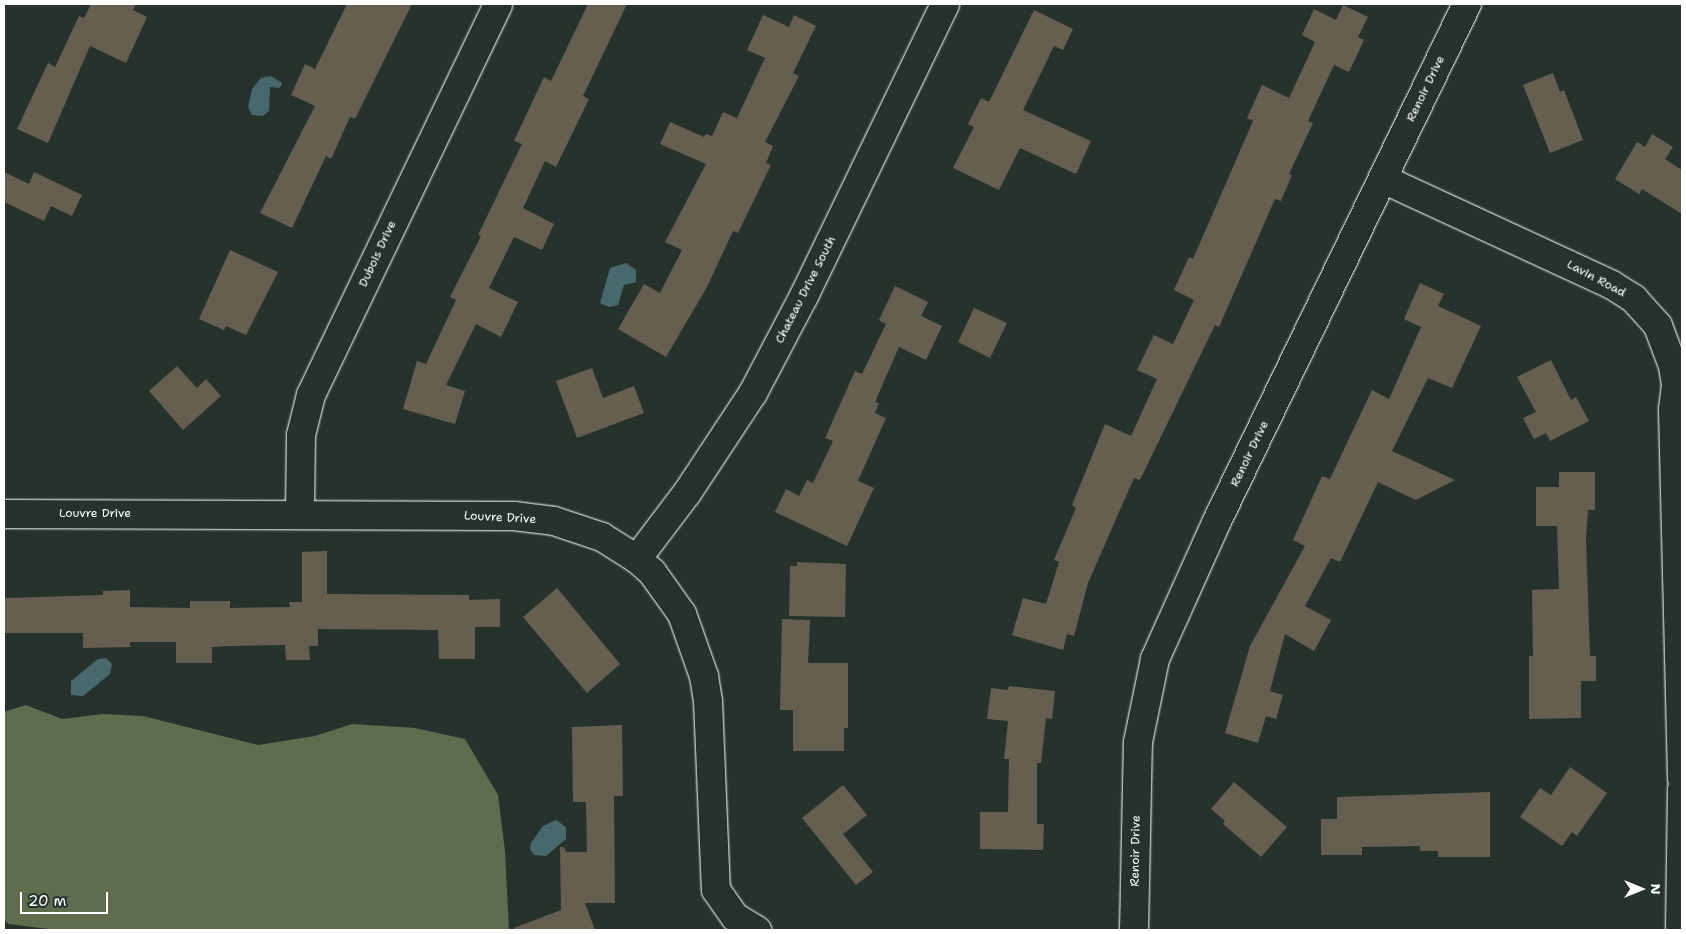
<!DOCTYPE html>
<style>
body{margin:0}
#map{position:relative;width:1686px;height:934px;overflow:hidden;background:#26332d;font-family:"Shantell Sans",sans-serif}
div>[style]{position:absolute}
.green>*{inset:0;background:#5f6c4d}
.water>*{inset:0;background:#47696e}
.building>*{inset:0;background:#665f4f}
.roads{filter:drop-shadow(0 0 1px #fff) drop-shadow(0 0 1px #fff)}
.street>*{height:28px;margin:-14px;padding:0 14px;transform-origin:14px;border-radius:14px;background:#26332d}
span{translate:-50% -50%;white-space:nowrap;text-align:center;line-height:1.15;-webkit-text-stroke:5px #26332d;paint-order:stroke}
.street-label{font-size:12px;color:#fff}
.frame{position:absolute;inset:0;border:5px solid #fff;pointer-events:none}
.north{position:absolute;left:1616px;top:864px;width:50px;height:50px;-webkit-text-stroke:4px #26332d;paint-order:stroke;rotate:90deg;font-size:14px;font-weight:700;line-height:20px;text-align:center;color:#fff}
.north::after{content:'';display:block;margin:auto;width:18px;height:22px;background:#fff;clip-path:polygon(50% 0,100% 100%,50% 72%,0 100%)}
.scale{position:absolute;left:20px;top:892px;width:88px;height:22px;box-sizing:border-box;border:2px solid #fff;border-top:0;padding-left:6px;font-size:15px;line-height:18px;white-space:nowrap;color:#fff;-webkit-text-stroke:4px #26332d;paint-order:stroke}
</style>
<div id="map">
<div class="green">
<i style="clip-path:polygon(26px 705px,62px 719px,103px 714px,143px 716px,258px 745px,315px 736px,352px 724px,415px 728px,465px 739px,498px 795px,505px 851px,509px 930px,57px 930px,8px 924px,4px 918px,4px 712px)"></i>
</div>
<div class="water">
<i style="clip-path:polygon(271px 76px,282px 83px,280px 88px,270px 87px,269px 111px,263px 116px,252px 115px,248px 107px,252px 89px,261px 78px)"></i>
<i style="clip-path:polygon(626px 263px,636px 270px,636px 282px,624px 285px,618px 305px,609px 307px,600px 303px,610px 268px)"></i>
<i style="clip-path:polygon(106px 658px,112px 664px,110px 674px,83px 696px,71px 695px,71px 681px,98px 659px)"></i>
<i style="clip-path:polygon(556px 820px,566px 827px,566px 839px,546px 856px,534px 855px,530px 849px,531px 843px,543px 826px)"></i>
</div>
<div class="building">
<i style="clip-path:polygon(91px 4px,136px 4px,133px 10px,147px 17px,126px 63px,90px 46px,48px 143px,17px 129px,48px 63px,55px 67px,79px 16px,84px 18px)"></i>
<i style="clip-path:polygon(347px 4px,412px 4px,355px 119px,350px 117px,331px 159px,326px 156px,292px 228px,260px 213px,315px 106px,291px 95px,305px 64px,315px 69px)"></i>
<i style="clip-path:polygon(588px 4px,627px 4px,583px 96px,589px 99px,556px 167px,545px 161px,523px 208px,554px 224px,542px 250px,514px 237px,489px 288px,518px 302px,501px 337px,476px 324px,446px 385px,465px 391px,455px 424px,403px 409px,417px 361px,426px 364px,456px 300px,450px 297px,481px 236px,478px 235px,522px 144px,514px 141px,544px 77px,551px 81px)"></i>
<i style="clip-path:polygon(1343px 5px,1368px 17px,1358px 37px,1364px 40px,1349px 72px,1334px 65px,1308px 121px,1313px 123px,1289px 174px,1292px 175px,1281px 201px,1275px 199px,1219px 327px,1215px 325px,1141px 478px,1139px 480px,1134px 478px,1088px 583px,1074px 636px,1067px 634px,1063px 650px,1012px 635px,1023px 598px,1046px 604px,1059px 562px,1054px 560px,1076px 508px,1072px 505px,1105px 424px,1131px 436px,1157px 379px,1137px 370px,1154px 335px,1173px 344px,1194px 300px,1174px 290px,1189px 257px,1193px 259px,1253px 121px,1247px 118px,1262px 85px,1289px 98px,1315px 42px,1302px 35px,1314px 9px,1336px 20px)"></i>
<i style="clip-path:polygon(1034px 10px,1073px 29px,1063px 50px,1054px 46px,1023px 110px,1091px 141px,1076px 174px,1020px 148px,999px 190px,953px 168px,974px 127px,968px 124px,981px 98px,989px 102px)"></i>
<i style="clip-path:polygon(763px 15px,789px 27px,794px 15px,816px 26px,793px 73px,799px 76px,765px 142px,773px 146px,766px 163px,771px 165px,738px 233px,733px 231px,707px 287px,666px 357px,618px 329px,644px 284px,660px 293px,682px 250px,665px 242px,706px 164px,660px 144px,670px 122px,704px 137px,706px 134px,712px 136px,723px 112px,737px 118px,765px 58px,747px 50px)"></i>
<i style="clip-path:polygon(1553px 73px,1560px 92px,1564px 90px,1583px 140px,1550px 153px,1523px 85px)"></i>
<i style="clip-path:polygon(1652px 134px,1673px 147px,1665px 159px,1682px 170px,1682px 214px,1642px 189px,1639px 194px,1615px 179px,1637px 142px,1645px 147px)"></i>
<i style="clip-path:polygon(4px 172px,29px 184px,34px 172px,82px 195px,72px 216px,51px 206px,44px 221px,4px 202px)"></i>
<i style="clip-path:polygon(230px 250px,278px 272px,246px 335px,226px 326px,224px 330px,199px 319px)"></i>
<i style="clip-path:polygon(1420px 283px,1444px 294px,1438px 306px,1481px 326px,1452px 388px,1428px 378px,1392px 451px,1455px 480px,1416px 500px,1378px 482px,1340px 562px,1331px 558px,1305px 606px,1331px 620px,1314px 651px,1285px 634px,1270px 691px,1283px 695px,1276px 719px,1266px 716px,1258px 743px,1225px 733px,1250px 646px,1305px 546px,1293px 540px,1322px 476px,1330px 479px,1372px 390px,1389px 399px,1421px 327px,1404px 319px)"></i>
<i style="clip-path:polygon(895px 286px,928px 302px,921px 316px,942px 326px,926px 360px,899px 347px,875px 402px,879px 403px,875px 413px,886px 418px,858px 481px,874px 488px,847px 546px,775px 512px,786px 489px,799px 496px,807px 480px,813px 483px,833px 441px,825px 438px,855px 371px,862px 374px,886px 324px,879px 320px)"></i>
<i style="clip-path:polygon(974px 308px,1007px 323px,990px 358px,958px 342px)"></i>
<i style="clip-path:polygon(1551px 360px,1571px 400px,1576px 397px,1589px 421px,1550px 441px,1546px 433px,1534px 439px,1523px 418px,1536px 412px,1517px 377px)"></i>
<i style="clip-path:polygon(177px 366px,197px 388px,206px 379px,221px 396px,183px 430px,149px 391px)"></i>
<i style="clip-path:polygon(592px 368px,603px 398px,634px 386px,644px 413px,577px 438px,556px 381px)"></i>
<i style="clip-path:polygon(1559px 472px,1595px 472px,1595px 510px,1588px 510px,1586px 539px,1590px 656px,1596px 656px,1596px 681px,1581px 681px,1581px 718px,1529px 719px,1529px 656px,1533px 656px,1532px 590px,1559px 589px,1557px 526px,1536px 526px,1536px 487px,1559px 487px)"></i>
<i style="clip-path:polygon(327px 551px,327px 594px,469px 595px,469px 600px,500px 599px,500px 627px,475px 627px,475px 659px,439px 659px,438px 630px,318px 629px,318px 646px,309px 646px,310px 660px,286px 660px,285px 645px,230px 646px,212px 647px,212px 663px,176px 663px,176px 642px,130px 642px,130px 647px,83px 648px,83px 633px,4px 633px,4px 598px,103px 595px,103px 591px,130px 590px,130px 607px,190px 608px,190px 601px,230px 601px,230px 608px,290px 607px,289px 602px,302px 602px,302px 552px)"></i>
<i style="clip-path:polygon(797px 562px,846px 564px,845px 617px,789px 616px,790px 566px,797px 566px)"></i>
<i style="clip-path:polygon(557px 588px,620px 664px,587px 693px,523px 617px)"></i>
<i style="clip-path:polygon(782px 619px,810px 620px,808px 663px,848px 663px,848px 728px,844px 728px,844px 751px,793px 751px,793px 710px,780px 710px)"></i>
<i style="clip-path:polygon(1009px 686px,1055px 691px,1052px 719px,1046px 718px,1041px 763px,1037px 763px,1037px 824px,1044px 824px,1043px 850px,980px 849px,980px 812px,1008px 812px,1009px 759px,1004px 759px,1008px 721px,987px 719px,991px 688px,1008px 690px)"></i>
<i style="clip-path:polygon(622px 725px,623px 796px,614px 796px,615px 903px,585px 903px,595px 930px,514px 930px,514px 928px,561px 910px,560px 847px,564px 847px,566px 852px,587px 852px,586px 802px,573px 802px,572px 727px)"></i>
<i style="clip-path:polygon(1570px 767px,1607px 793px,1577px 836px,1572px 832px,1562px 846px,1520px 817px,1540px 788px,1551px 795px)"></i>
<i style="clip-path:polygon(1234px 782px,1287px 827px,1261px 857px,1223px 824px,1225px 821px,1211px 809px)"></i>
<i style="clip-path:polygon(843px 785px,867px 815px,843px 834px,873px 872px,856px 885px,802px 818px)"></i>
<i style="clip-path:polygon(1490px 792px,1490px 857px,1438px 857px,1438px 851px,1420px 851px,1420px 846px,1362px 847px,1362px 855px,1321px 855px,1321px 819px,1337px 819px,1337px 797px)"></i>
</div>
<div class="roads">
<div class="street">
<i style="left:1383px;top:179px;width:252px;rotate:24.8deg"></i>
<i style="left:1612px;top:285px;width:26px;rotate:32deg"></i>
<i style="left:1634px;top:299px;width:36px;rotate:48deg"></i>
<i style="left:1658px;top:326px;width:43px;rotate:69.4deg"></i>
<i style="left:1673px;top:366px;width:19px;rotate:81deg"></i>
<i style="left:1676px;top:385px;width:25px;rotate:97deg"></i>
<i style="left:1673px;top:410px;width:369px;rotate:88.6deg"></i>
<i style="left:4px;top:514px;width:510px;rotate:0.22deg"></i>
<i style="left:514px;top:516px;width:40px;rotate:7.1deg"></i>
<i style="left:554px;top:521px;width:51px;rotate:18.4deg"></i>
<i style="left:602px;top:537px;width:41px;rotate:32.2deg"></i>
<i style="left:637px;top:559px;width:20px;rotate:41deg"></i>
<i style="left:652px;top:572px;width:52px;rotate:54.5deg"></i>
<i style="left:682px;top:614px;width:66px;rotate:70.5deg"></i>
<i style="left:704px;top:676px;width:25px;rotate:81deg"></i>
<i style="left:708px;top:701px;width:189px;rotate:87.6deg"></i>
<i style="left:716px;top:890px;width:33px;rotate:55deg"></i>
<i style="left:735px;top:917px;width:26px;rotate:31deg"></i>
<i style="left:300px;top:515px;width:80px;rotate:-89.3deg"></i>
<i style="left:301px;top:435px;width:41px;rotate:-76deg"></i>
<i style="left:311px;top:395px;width:433px;rotate:-64.4deg"></i>
<i style="left:637px;top:559px;width:83px;rotate:-52.9deg"></i>
<i style="left:687px;top:493px;width:120px;rotate:-56.6deg"></i>
<i style="left:753px;top:393px;width:110px;rotate:-62.3deg"></i>
<i style="left:804px;top:296px;width:324px;rotate:-64.2deg"></i>
<i style="left:1134px;top:930px;width:188px;rotate:-88.8deg"></i>
<i style="left:1138px;top:742px;width:85px;rotate:-78.4deg"></i>
<i style="left:1155px;top:659px;width:149px;rotate:-65.8deg"></i>
<i style="left:1216px;top:523px;width:577px;rotate:-64.19deg"></i>
<i style="left:1680px;top:930px;width:141px;rotate:-89.2deg"></i>
</div>
</div>
<div class="street-label">
<span style="left:1426px;top:89px;rotate:-64deg">Renoir Drive</span>
<span style="left:378px;top:254px;rotate:-65deg">Dubois Drive</span>
<span style="left:1596px;top:279px;rotate:28deg">Lavin Road</span>
<span style="left:806px;top:290px;rotate:-63deg">Chateau Drive South</span>
<span style="left:1250px;top:454px;rotate:-64deg">Renoir Drive</span>
<span style="left:95px;top:514px">Louvre Drive</span>
<span style="left:500px;top:518px;rotate:3deg">Louvre Drive</span>
<span style="left:1136px;top:851px;rotate:-89deg">Renoir Drive</span>
</div>
<div class="frame"></div>
<div class="north">N</div>
<div class="scale">20 m</div>
</div>
